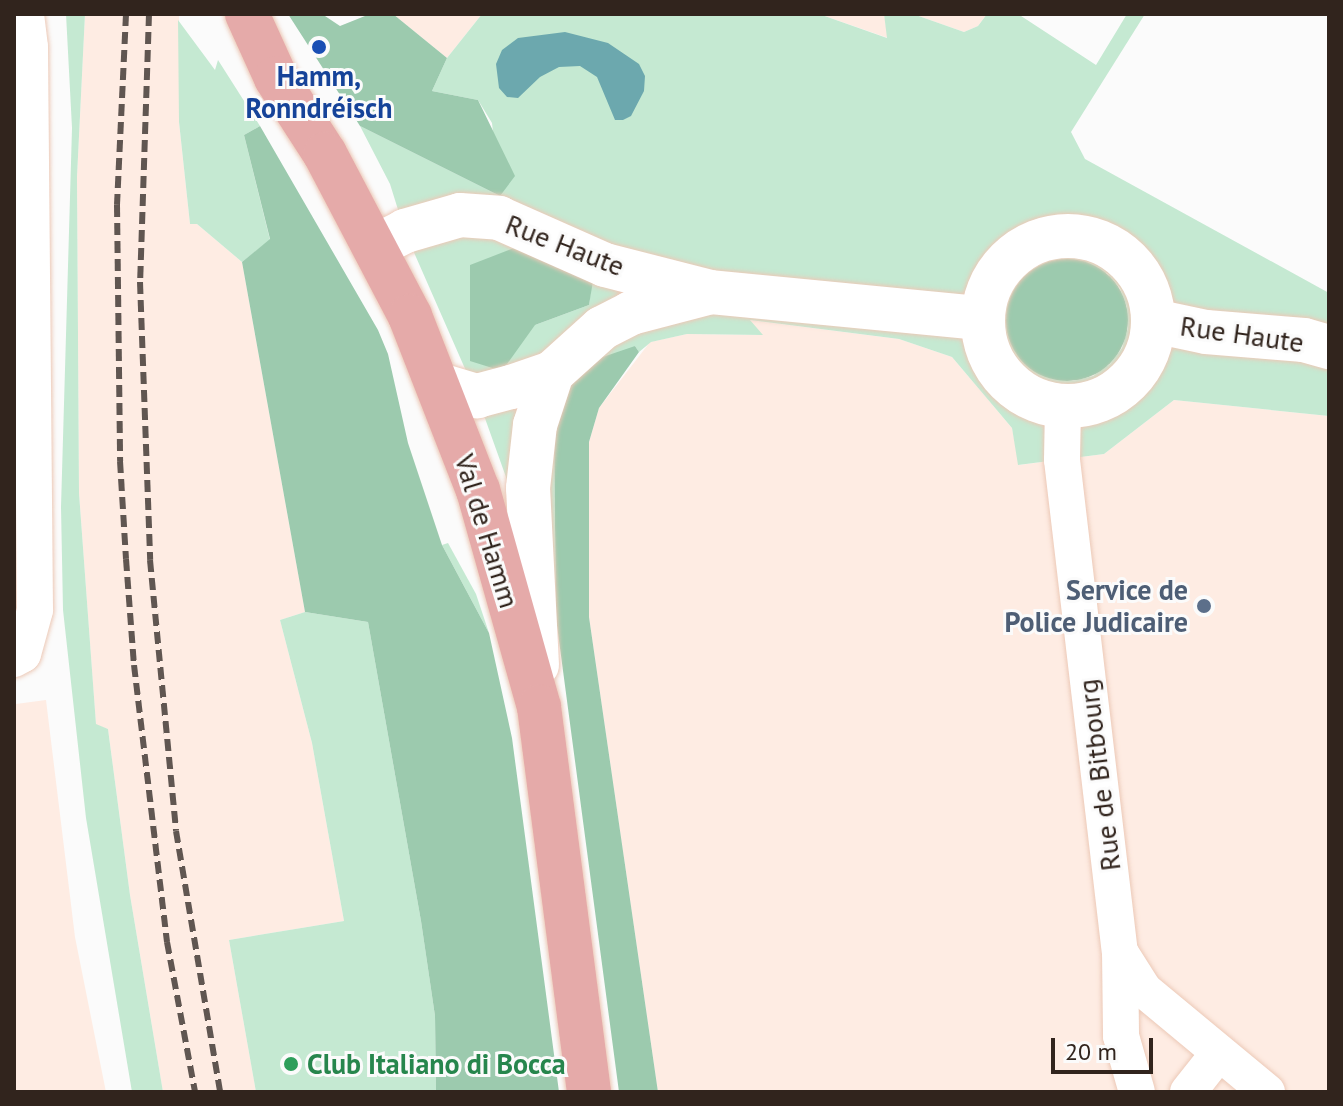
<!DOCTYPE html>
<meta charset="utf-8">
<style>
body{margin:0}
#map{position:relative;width:1343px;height:1106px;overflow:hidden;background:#fbfbfb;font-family:"PT Sans",sans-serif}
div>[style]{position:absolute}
.built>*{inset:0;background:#feece3}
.green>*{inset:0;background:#c5e9d2}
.forest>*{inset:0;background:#9ccaae}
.round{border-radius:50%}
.water>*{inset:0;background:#6ca8ae}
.roads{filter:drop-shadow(0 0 2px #ecc9b7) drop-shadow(0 0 2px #ecc9b7)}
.minor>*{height:36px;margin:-18px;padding:0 18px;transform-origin:18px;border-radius:18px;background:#fff}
.secondary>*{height:44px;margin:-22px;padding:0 22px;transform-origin:22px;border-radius:22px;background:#fff}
.secondary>.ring{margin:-22px;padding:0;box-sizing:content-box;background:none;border:44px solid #fff;border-radius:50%}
.primary>*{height:44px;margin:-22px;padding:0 22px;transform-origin:22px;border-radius:22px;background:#e5aaa9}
.rail>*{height:6px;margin-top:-3px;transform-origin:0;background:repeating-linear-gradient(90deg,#605651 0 12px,transparent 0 18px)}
.dots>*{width:22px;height:22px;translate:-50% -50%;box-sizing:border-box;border:4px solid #fbfbfb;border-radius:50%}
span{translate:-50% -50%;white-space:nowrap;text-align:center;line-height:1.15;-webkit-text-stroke:6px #fbfbfb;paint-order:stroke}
.transit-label{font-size:28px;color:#164399;font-weight:700}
.street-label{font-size:28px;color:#31241d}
.service-label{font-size:28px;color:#4e5e75;font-weight:700}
.right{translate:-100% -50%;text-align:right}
.leisure-label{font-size:28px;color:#27864d;font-weight:700}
.left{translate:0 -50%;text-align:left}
.frame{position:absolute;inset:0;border:16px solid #31241d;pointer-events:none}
.scale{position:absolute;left:1051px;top:1038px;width:102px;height:36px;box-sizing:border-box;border:4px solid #31241d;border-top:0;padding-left:10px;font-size:24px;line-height:28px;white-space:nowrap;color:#31241d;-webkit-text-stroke:6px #fbfbfb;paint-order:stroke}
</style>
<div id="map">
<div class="built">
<i style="clip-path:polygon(85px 14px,179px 14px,179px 122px,190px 224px,197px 224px,242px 262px,305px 612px,280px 620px,312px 743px,344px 921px,229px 940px,256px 1092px,163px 1092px,130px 895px,108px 729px,96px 725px,79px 493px,77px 177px)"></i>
<i style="clip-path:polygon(393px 14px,482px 14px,447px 58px)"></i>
<i style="clip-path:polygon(819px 14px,884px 14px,888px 38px)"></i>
<i style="clip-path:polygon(913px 14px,987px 14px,978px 26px,964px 32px)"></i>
<i style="clip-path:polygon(748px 320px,899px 339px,952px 357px,1012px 428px,1019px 465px,1104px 454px,1174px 400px,1329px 416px,1329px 1092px,658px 1092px,589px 617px,589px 442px,599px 408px,650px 342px,687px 334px,762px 335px)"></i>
<i style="clip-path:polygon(14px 694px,16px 704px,46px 700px,75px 937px,106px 1092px,14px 1092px)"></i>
</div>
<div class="green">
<i style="clip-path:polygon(66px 14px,85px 14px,77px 177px,79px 493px,96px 724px,108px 729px,130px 895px,163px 1092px,132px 1092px,86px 818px,63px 610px,61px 507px,72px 128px)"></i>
<i style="clip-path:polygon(evenodd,482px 14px,819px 14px,887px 38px,884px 14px,913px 14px,964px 32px,978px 26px,987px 14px,1018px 14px,1096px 65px,1127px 14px,1145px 14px,1071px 132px,1085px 159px,1329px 293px,1329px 416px,1174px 400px,1104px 454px,1018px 465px,1012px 428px,952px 357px,899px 339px,750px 320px,763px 335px,687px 334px,651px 342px,639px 352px,635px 346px,554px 434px,556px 617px,477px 396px,405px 232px,390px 184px,360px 126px,500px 196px,492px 123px,478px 100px,432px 91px,447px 58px,482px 14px,1107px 273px,1120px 288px,1127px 307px,1128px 328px,1122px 348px,1110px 364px,1093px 376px,1073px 381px,1052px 379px,1006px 319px,1010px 299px,1019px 282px,1107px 273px,482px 14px,592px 281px,589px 305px,535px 325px,592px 281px)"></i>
<i style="clip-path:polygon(178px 20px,215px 70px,218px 60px,260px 126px,244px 135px,270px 240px,242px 262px,197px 224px,190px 224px,179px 122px)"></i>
<i style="clip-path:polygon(448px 543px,476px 594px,489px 633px,442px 545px)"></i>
<i style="clip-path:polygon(305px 612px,368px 622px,421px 921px,435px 1016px,436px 1092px,256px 1092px,229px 940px,344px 921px,312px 743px,280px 620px)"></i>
</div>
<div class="forest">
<i style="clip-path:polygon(288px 14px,322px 14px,340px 26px,370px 14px,393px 14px,447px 58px,432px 91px,478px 100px,515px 176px,500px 196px,360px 126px)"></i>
<i style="clip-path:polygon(260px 126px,378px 330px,388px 354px,408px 443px,442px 545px,489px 633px,512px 738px,559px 1092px,436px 1092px,435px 1016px,421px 921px,368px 622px,305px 612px,242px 262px,270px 239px,244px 135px)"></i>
<i style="clip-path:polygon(514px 248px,593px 281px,589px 305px,535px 325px,502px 371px,470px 361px,470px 265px)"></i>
<i class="round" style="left:1006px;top:259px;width:122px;height:122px"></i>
<i style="clip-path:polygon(635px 346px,639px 352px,599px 408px,589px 442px,589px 617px,658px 1092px,619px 1092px,556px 618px,554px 434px,569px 387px,591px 361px)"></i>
</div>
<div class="water">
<i style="clip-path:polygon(565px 32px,608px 43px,639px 64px,645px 76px,644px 91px,631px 116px,623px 120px,615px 120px,597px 77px,580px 66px,559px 67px,540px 77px,518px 98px,507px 97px,499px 88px,496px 64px,502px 50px,518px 38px)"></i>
</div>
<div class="roads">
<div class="minor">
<i style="left:1063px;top:407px;width:53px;rotate:91.1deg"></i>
<i style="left:1062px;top:460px;width:494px;rotate:83.3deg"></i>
<i style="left:1120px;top:951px;width:85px;rotate:89.3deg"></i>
<i style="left:1121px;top:1036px;width:58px;rotate:74.1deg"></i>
<i style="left:14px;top:659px;width:10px;rotate:-29deg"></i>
<i style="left:23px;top:654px;width:46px;rotate:-74.7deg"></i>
<i style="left:35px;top:610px;width:563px;rotate:-90.51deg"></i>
<i style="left:30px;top:47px;width:33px;rotate:-97deg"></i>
<i style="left:1120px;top:952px;width:45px;rotate:57.7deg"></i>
<i style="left:1144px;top:990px;width:160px;rotate:39.7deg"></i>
<i style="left:1188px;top:1092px;width:48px;rotate:-51.7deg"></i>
</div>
<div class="secondary">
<i class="ring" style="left:983px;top:236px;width:126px;height:126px"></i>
<i style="left:376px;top:246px;width:33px;rotate:-27deg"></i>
<i style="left:405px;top:231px;width:57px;rotate:-16.2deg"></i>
<i style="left:460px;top:215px;width:39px;rotate:4deg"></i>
<i style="left:499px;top:218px;width:116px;rotate:23.9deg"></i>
<i style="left:605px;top:265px;width:108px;rotate:14.4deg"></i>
<i style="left:710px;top:292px;width:273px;rotate:5.5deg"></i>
<i style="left:1154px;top:321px;width:53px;rotate:11.9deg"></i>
<i style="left:1206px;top:332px;width:98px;rotate:4.7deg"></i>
<i style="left:1304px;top:340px;width:26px;rotate:16deg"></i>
<i style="left:440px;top:385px;width:39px;rotate:17deg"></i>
<i style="left:477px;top:396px;width:35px;rotate:-15deg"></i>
<i style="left:511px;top:387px;width:43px;rotate:-18.9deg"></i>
<i style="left:552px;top:373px;width:67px;rotate:-42deg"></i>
<i style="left:602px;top:328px;width:33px;rotate:-27deg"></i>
<i style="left:631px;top:313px;width:79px;rotate:-14.7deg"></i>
<i style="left:537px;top:665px;width:177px;rotate:-92.9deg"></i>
<i style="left:528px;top:488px;width:63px;rotate:-83.7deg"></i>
<i style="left:535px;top:425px;width:55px;rotate:-71.9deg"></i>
</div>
<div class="primary">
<i style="left:247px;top:14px;width:70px;rotate:65.6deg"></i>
<i style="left:276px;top:78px;width:90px;rotate:57.2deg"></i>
<i style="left:325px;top:154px;width:183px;rotate:62.3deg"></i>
<i style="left:410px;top:316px;width:187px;rotate:68.7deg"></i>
<i style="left:478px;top:490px;width:225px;rotate:74.3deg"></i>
<i style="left:539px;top:707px;width:388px;rotate:82.6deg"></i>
</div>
</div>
<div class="rail">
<i style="left:126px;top:14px;width:191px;rotate:92.7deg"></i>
<i style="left:117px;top:205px;width:256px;rotate:89.3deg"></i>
<i style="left:120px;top:461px;width:98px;rotate:86.5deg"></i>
<i style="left:126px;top:559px;width:106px;rotate:85.7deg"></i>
<i style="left:134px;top:665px;width:279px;rotate:83.2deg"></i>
<i style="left:167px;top:942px;width:153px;rotate:79.4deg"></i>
<i style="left:149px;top:14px;width:268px;rotate:91.9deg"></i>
<i style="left:140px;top:282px;width:278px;rotate:87.9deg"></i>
<i style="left:150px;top:560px;width:272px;rotate:84.5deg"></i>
<i style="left:176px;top:831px;width:265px;rotate:80.4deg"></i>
</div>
<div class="dots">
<i style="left:319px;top:47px;background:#1a4fb4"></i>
<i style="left:1204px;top:606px;background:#5c6f8a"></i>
<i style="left:291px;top:1064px;background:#2e9e5b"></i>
</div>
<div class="transit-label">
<span style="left:319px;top:92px">Hamm,<br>Ronndréisch</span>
</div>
<div class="street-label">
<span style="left:565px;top:245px;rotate:21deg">Rue Haute</span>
<span style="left:1242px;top:334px;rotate:8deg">Rue Haute</span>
<span style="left:487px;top:531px;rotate:73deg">Val de Hamm</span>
<span style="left:1099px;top:775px;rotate:-97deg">Rue de Bitbourg</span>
</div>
<div class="service-label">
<span class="right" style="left:1188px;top:606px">Service de<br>Police Judicaire</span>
</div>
<div class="leisure-label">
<span class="left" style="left:307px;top:1064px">Club Italiano di Bocca</span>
</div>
<div class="frame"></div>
<div class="scale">20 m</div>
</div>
